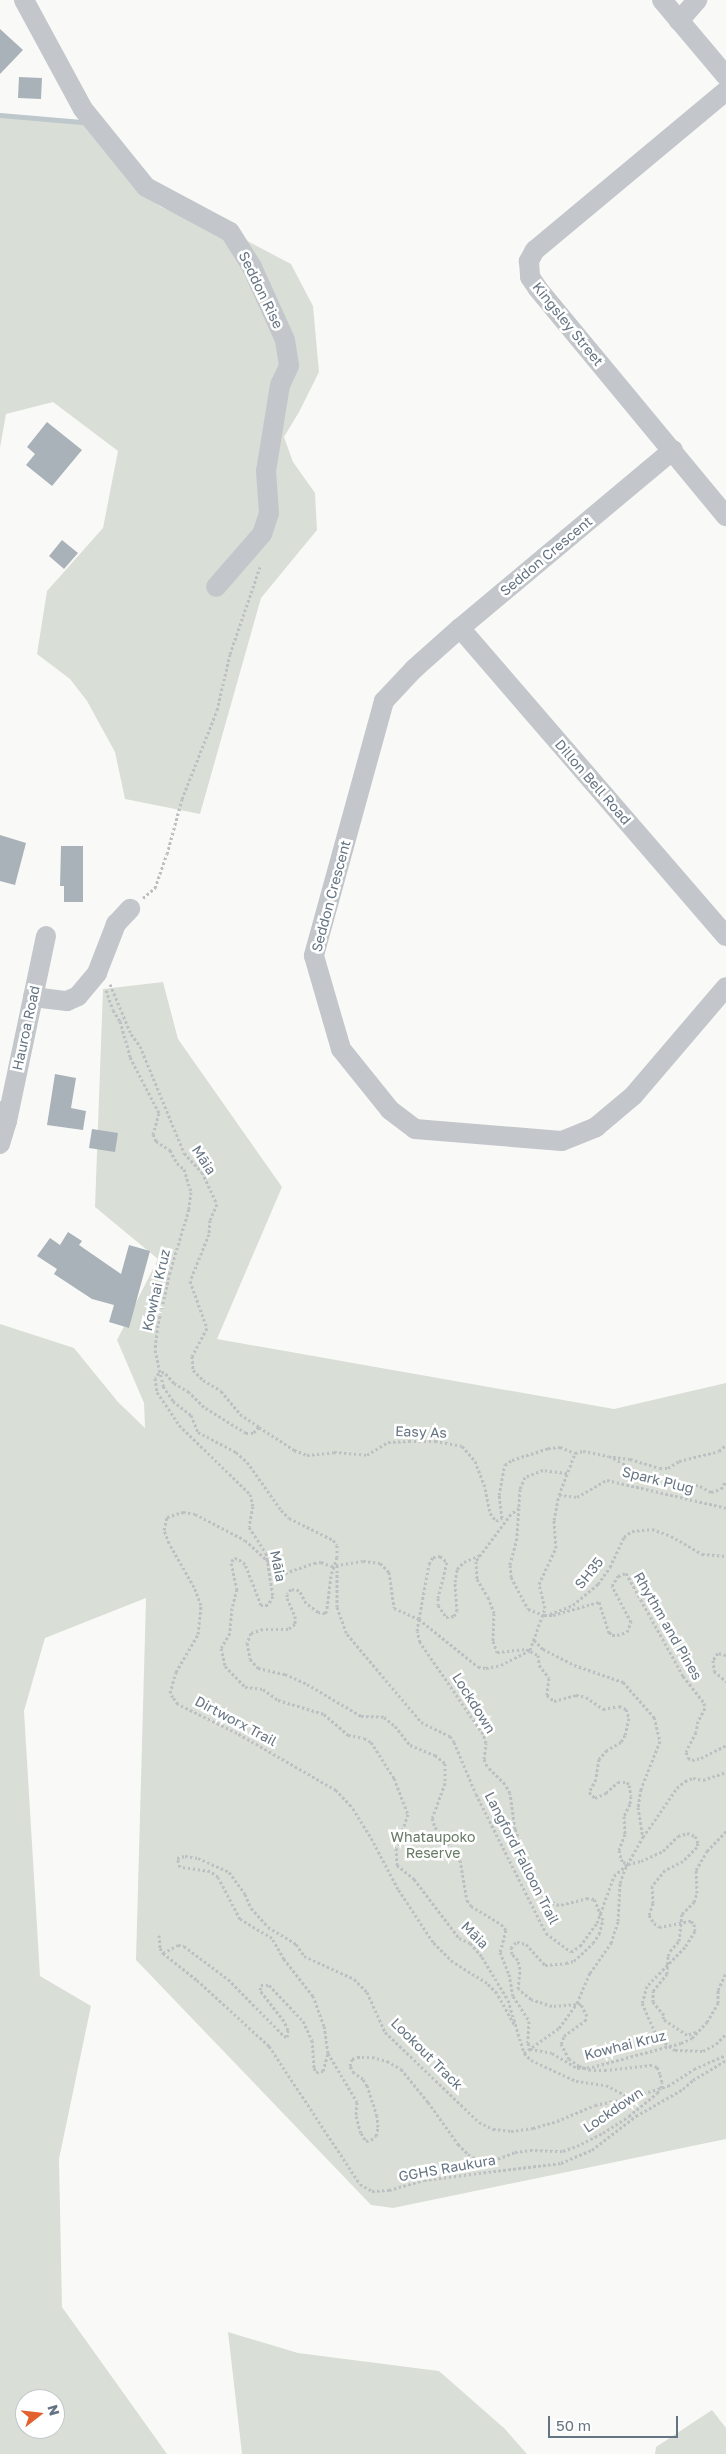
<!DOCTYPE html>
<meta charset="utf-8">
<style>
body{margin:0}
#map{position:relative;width:726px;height:2454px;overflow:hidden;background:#f9faf7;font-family:"Golos Text",sans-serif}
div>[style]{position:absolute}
.green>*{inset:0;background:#d9dfd6}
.stream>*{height:5px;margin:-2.5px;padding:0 2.5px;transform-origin:2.5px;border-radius:2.5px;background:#bec7cc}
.building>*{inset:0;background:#a9b2b8}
.path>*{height:3px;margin-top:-1.5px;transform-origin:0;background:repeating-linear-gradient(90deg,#bdc0c3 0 2.5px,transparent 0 5px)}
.minor>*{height:20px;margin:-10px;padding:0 10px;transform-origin:10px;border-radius:10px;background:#c3c7cb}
span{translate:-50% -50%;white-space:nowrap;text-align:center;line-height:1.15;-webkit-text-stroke:5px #fff;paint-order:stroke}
.street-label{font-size:14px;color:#657482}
.park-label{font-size:14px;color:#667a64}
.north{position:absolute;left:15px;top:2389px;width:50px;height:50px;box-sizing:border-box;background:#fff;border:1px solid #c1c7cd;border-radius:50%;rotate:74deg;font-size:14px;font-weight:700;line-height:20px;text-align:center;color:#657482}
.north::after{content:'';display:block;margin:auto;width:18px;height:22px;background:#e2612f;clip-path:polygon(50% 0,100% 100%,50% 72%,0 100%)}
.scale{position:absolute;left:548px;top:2416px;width:130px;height:22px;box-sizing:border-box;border:2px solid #657482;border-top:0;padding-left:6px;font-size:15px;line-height:18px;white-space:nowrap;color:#657482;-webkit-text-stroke:4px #fff;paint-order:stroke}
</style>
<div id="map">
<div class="green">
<i style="clip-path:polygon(0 115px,82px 122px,130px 182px,161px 207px,236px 235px,291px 264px,313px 306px,319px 372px,299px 412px,284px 437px,293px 462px,315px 493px,317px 530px,261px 598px,200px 814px,125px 799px,115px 752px,87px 701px,70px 679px,37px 654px,47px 591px,103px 528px,118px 451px,53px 402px,6px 414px,0 448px)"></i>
<i style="clip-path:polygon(evenodd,163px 982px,178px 1039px,282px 1187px,217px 1339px,614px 1409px,726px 1383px,726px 2139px,393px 2208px,371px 2205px,136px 1960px,146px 1598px,45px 1638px,24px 1711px,40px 1976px,91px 2006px,59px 2159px,62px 2307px,167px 2454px,0 2454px,0 1324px,74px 1348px,118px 1402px,145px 1428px,144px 1403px,117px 1340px,158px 1259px,95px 1207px,103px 989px,163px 982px,25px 2399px,55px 2399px,55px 2429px,25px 2429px,25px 2399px)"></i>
<i style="clip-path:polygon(228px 2332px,298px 2353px,439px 2371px,505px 2429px,527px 2454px,242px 2454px)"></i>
<i style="clip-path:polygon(712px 2410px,726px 2428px,726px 2454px,655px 2454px,656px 2447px)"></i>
</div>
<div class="stream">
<i style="left:0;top:115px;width:82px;rotate:4.9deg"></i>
</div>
<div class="building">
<i style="clip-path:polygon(0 29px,23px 50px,0 74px)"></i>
<i style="clip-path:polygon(19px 77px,42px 78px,41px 99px,18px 98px)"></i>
<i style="clip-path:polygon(47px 422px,82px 450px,52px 486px,26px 465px,35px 454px,27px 447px)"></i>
<i style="clip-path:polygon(62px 540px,78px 553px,64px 569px,49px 556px)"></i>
<i style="clip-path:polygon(0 835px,26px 843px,15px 885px,0 881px)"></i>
<i style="clip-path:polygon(61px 846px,83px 846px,83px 902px,64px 902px,64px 886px,60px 886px)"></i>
<i style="clip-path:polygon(55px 1074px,76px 1078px,71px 1108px,86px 1111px,83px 1130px,47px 1125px)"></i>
<i style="clip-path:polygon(92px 1129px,118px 1133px,115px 1152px,89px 1148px)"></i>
<i style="clip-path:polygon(68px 1232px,82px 1241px,79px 1245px,121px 1274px,129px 1245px,150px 1251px,129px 1328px,109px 1322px,114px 1305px,92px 1299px,54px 1274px,57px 1269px,37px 1256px,50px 1238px,60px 1245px)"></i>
</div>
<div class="path">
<i style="left:143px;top:898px;width:16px;rotate:-40deg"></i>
<i style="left:155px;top:888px;width:36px;rotate:-71deg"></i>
<i style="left:167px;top:854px;width:57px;rotate:-74.7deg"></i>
<i style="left:182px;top:799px;width:96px;rotate:-68.5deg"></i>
<i style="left:217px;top:710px;width:57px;rotate:-76.9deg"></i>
<i style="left:230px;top:654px;width:92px;rotate:-71deg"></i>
<i style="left:110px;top:984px;width:54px;rotate:67.2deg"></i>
<i style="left:131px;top:1034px;width:15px;rotate:53deg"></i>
<i style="left:140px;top:1046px;width:116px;rotate:67.6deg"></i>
<i style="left:184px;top:1153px;width:26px;rotate:47deg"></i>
<i style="left:202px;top:1172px;width:35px;rotate:65deg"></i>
<i style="left:217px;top:1204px;width:17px;rotate:114deg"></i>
<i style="left:210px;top:1220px;width:14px;rotate:94deg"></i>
<i style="left:209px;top:1234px;width:51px;rotate:112deg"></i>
<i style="left:190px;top:1281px;width:50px;rotate:70.1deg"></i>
<i style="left:207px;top:1328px;width:32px;rotate:118deg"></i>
<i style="left:192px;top:1356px;width:14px;rotate:86deg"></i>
<i style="left:193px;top:1370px;width:14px;rotate:45deg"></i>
<i style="left:203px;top:1380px;width:21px;rotate:31deg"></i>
<i style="left:221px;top:1391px;width:30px;rotate:50deg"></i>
<i style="left:240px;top:1414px;width:23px;rotate:34deg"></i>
<i style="left:259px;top:1427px;width:8px;rotate:135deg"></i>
<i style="left:253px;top:1433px;width:7px;rotate:180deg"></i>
<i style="left:246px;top:1433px;width:49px;rotate:-148.2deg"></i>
<i style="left:204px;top:1407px;width:21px;rotate:-135deg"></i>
<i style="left:189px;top:1392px;width:17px;rotate:-149deg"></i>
<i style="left:174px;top:1383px;width:15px;rotate:-132deg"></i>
<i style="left:164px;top:1372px;width:5px;rotate:169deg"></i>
<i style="left:159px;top:1373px;width:6px;rotate:129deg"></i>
<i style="left:155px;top:1378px;width:14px;rotate:82deg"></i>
<i style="left:157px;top:1392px;width:40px;rotate:56deg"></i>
<i style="left:179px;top:1425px;width:99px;rotate:44.2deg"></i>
<i style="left:250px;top:1494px;width:12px;rotate:76deg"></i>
<i style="left:253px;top:1506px;width:21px;rotate:101deg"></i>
<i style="left:249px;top:1527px;width:31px;rotate:57deg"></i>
<i style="left:266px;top:1553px;width:44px;rotate:80.8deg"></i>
<i style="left:273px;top:1596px;width:10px;rotate:119deg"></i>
<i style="left:268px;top:1605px;width:7px;rotate:180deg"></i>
<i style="left:261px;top:1605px;width:44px;rotate:-111.3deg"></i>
<i style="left:245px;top:1564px;width:10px;rotate:-143deg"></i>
<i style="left:237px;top:1558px;width:4px;rotate:166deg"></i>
<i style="left:233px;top:1559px;width:4px;rotate:117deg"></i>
<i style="left:231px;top:1563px;width:27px;rotate:77deg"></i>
<i style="left:237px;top:1589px;width:20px;rotate:105deg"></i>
<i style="left:232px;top:1608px;width:25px;rotate:95deg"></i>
<i style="left:230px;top:1633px;width:17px;rotate:121deg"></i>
<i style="left:221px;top:1648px;width:18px;rotate:77deg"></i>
<i style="left:225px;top:1666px;width:29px;rotate:46deg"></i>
<i style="left:245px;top:1687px;width:18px;rotate:6deg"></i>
<i style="left:263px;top:1689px;width:19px;rotate:36deg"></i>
<i style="left:278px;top:1700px;width:48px;rotate:16.9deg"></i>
<i style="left:324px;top:1714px;width:32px;rotate:41deg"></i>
<i style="left:348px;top:1735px;width:16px;rotate:11deg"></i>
<i style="left:364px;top:1738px;width:8px;rotate:30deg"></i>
<i style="left:371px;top:1742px;width:43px;rotate:57.4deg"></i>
<i style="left:394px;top:1778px;width:39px;rotate:69deg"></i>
<i style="left:408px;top:1814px;width:36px;rotate:109deg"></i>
<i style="left:396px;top:1848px;width:17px;rotate:87deg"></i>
<i style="left:397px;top:1865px;width:22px;rotate:39deg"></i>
<i style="left:414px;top:1879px;width:74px;rotate:52.7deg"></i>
<i style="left:459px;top:1938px;width:12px;rotate:24deg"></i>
<i style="left:470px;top:1943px;width:18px;rotate:49deg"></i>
<i style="left:482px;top:1957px;width:50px;rotate:58.8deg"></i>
<i style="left:508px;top:2000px;width:55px;rotate:73.2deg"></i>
<i style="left:524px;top:2053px;width:10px;rotate:45deg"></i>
<i style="left:531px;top:2060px;width:50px;rotate:25deg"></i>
<i style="left:576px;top:2081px;width:30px;rotate:8deg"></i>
<i style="left:606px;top:2085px;width:26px;rotate:28deg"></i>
<i style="left:106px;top:990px;width:21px;rotate:71deg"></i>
<i style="left:113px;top:1010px;width:13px;rotate:58deg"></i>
<i style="left:120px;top:1021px;width:37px;rotate:74deg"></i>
<i style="left:130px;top:1057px;width:63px;rotate:62.6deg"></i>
<i style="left:159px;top:1113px;width:22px;rotate:106deg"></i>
<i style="left:153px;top:1134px;width:8px;rotate:67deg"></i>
<i style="left:156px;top:1141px;width:17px;rotate:33deg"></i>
<i style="left:170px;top:1150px;width:15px;rotate:62deg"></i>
<i style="left:177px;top:1163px;width:9px;rotate:41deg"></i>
<i style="left:184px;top:1169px;width:24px;rotate:73deg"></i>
<i style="left:191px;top:1192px;width:17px;rotate:97deg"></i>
<i style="left:189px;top:1209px;width:66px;rotate:106.8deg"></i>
<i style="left:170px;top:1272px;width:54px;rotate:102.8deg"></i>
<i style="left:158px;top:1325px;width:25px;rotate:97deg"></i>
<i style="left:155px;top:1350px;width:37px;rotate:77deg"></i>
<i style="left:163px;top:1386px;width:18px;rotate:56deg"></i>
<i style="left:173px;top:1401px;width:23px;rotate:38deg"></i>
<i style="left:191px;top:1415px;width:18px;rotate:68deg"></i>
<i style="left:198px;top:1432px;width:43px;rotate:27.8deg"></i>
<i style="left:236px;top:1452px;width:15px;rotate:42deg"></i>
<i style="left:247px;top:1462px;width:59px;rotate:54.7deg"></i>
<i style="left:281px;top:1510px;width:11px;rotate:45deg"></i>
<i style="left:289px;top:1518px;width:49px;rotate:26.6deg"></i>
<i style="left:333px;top:1540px;width:6px;rotate:51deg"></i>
<i style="left:337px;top:1545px;width:12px;rotate:90deg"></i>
<i style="left:337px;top:1557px;width:20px;rotate:108deg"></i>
<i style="left:331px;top:1576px;width:35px;rotate:97deg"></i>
<i style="left:327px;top:1611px;width:3px;rotate:135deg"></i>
<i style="left:325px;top:1613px;width:7px;rotate:-172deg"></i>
<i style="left:318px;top:1612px;width:15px;rotate:-143deg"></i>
<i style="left:306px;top:1603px;width:15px;rotate:-118deg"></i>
<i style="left:299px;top:1590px;width:8px;rotate:-173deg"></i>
<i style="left:291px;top:1589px;width:6px;rotate:129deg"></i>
<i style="left:287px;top:1594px;width:4px;rotate:90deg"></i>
<i style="left:287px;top:1598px;width:20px;rotate:66deg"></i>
<i style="left:295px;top:1616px;width:8px;rotate:90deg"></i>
<i style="left:295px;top:1624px;width:9px;rotate:144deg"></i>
<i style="left:288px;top:1629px;width:25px;rotate:180deg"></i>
<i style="left:263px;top:1629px;width:13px;rotate:162deg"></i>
<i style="left:251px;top:1633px;width:11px;rotate:112deg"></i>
<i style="left:247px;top:1643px;width:16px;rotate:79deg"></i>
<i style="left:250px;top:1659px;width:12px;rotate:48deg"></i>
<i style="left:258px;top:1668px;width:28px;rotate:13deg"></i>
<i style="left:285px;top:1674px;width:24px;rotate:24deg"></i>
<i style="left:307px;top:1684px;width:63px;rotate:30.7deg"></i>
<i style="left:361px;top:1716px;width:23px;rotate:2deg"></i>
<i style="left:384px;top:1717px;width:14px;rotate:39deg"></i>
<i style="left:395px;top:1726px;width:24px;rotate:52deg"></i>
<i style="left:410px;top:1745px;width:27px;rotate:22deg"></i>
<i style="left:435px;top:1755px;width:13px;rotate:39deg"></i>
<i style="left:445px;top:1763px;width:20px;rotate:90deg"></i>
<i style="left:445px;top:1783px;width:37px;rotate:110deg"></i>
<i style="left:432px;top:1818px;width:9px;rotate:72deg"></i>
<i style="left:435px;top:1827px;width:41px;rotate:52.9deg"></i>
<i style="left:460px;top:1860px;width:41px;rotate:80.1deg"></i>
<i style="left:467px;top:1900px;width:7px;rotate:56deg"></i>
<i style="left:471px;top:1906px;width:35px;rotate:31deg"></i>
<i style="left:501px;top:1924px;width:8px;rotate:50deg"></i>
<i style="left:506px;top:1930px;width:23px;rotate:105deg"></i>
<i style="left:500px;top:1952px;width:24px;rotate:68deg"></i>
<i style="left:509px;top:1974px;width:22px;rotate:80deg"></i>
<i style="left:513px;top:1996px;width:30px;rotate:57deg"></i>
<i style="left:529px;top:2021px;width:22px;rotate:93deg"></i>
<i style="left:528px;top:2043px;width:6px;rotate:72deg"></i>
<i style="left:530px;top:2049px;width:22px;rotate:10deg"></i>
<i style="left:552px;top:2053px;width:29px;rotate:31deg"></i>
<i style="left:577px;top:2068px;width:15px;rotate:-4deg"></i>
<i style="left:592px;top:2067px;width:92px;rotate:-15.1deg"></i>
<i style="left:681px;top:2043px;width:12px;rotate:-24deg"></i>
<i style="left:692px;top:2038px;width:22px;rotate:-47deg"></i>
<i style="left:707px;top:2022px;width:22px;rotate:-60deg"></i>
<i style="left:718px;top:2003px;width:13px;rotate:-90deg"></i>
<i style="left:718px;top:1990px;width:19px;rotate:-65deg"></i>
<i style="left:259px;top:1427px;width:42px;rotate:33.3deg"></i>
<i style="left:294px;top:1450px;width:14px;rotate:21deg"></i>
<i style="left:307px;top:1455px;width:27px;rotate:-6deg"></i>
<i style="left:334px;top:1452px;width:33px;rotate:5deg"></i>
<i style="left:367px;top:1455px;width:25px;rotate:-32deg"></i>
<i style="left:388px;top:1442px;width:21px;rotate:-3deg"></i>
<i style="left:409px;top:1441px;width:26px"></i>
<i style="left:435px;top:1441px;width:27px;rotate:10deg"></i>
<i style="left:462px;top:1446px;width:20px;rotate:49deg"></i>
<i style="left:475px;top:1461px;width:25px;rotate:69deg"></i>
<i style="left:484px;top:1484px;width:30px;rotate:78deg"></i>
<i style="left:490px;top:1513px;width:10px;rotate:53deg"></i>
<i style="left:496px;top:1521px;width:7px;rotate:-27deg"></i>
<i style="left:502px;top:1518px;width:23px;rotate:-97deg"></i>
<i style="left:499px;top:1495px;width:31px;rotate:-79deg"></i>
<i style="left:505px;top:1465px;width:9px;rotate:-36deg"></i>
<i style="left:512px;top:1460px;width:38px;rotate:-18deg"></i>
<i style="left:548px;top:1448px;width:12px;rotate:-5deg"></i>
<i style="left:560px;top:1447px;width:16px;rotate:22deg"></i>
<i style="left:575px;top:1453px;width:8px;rotate:-14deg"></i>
<i style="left:583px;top:1451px;width:26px;rotate:11deg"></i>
<i style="left:609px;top:1456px;width:32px;rotate:28deg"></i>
<i style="left:637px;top:1471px;width:65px;rotate:13.4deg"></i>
<i style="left:700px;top:1486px;width:13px;rotate:29deg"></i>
<i style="left:711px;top:1492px;width:10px;rotate:-17deg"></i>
<i style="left:721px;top:1489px;width:9px;rotate:-58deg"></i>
<i style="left:613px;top:1457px;width:17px;rotate:7deg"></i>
<i style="left:630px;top:1459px;width:31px;rotate:17deg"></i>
<i style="left:660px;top:1468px;width:8px"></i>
<i style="left:668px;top:1468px;width:13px;rotate:-32deg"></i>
<i style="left:679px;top:1461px;width:41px;rotate:-14deg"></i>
<i style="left:719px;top:1451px;width:9px;rotate:-41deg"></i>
<i style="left:567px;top:1473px;width:24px;rotate:-173deg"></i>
<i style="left:543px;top:1470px;width:19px;rotate:159deg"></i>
<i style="left:525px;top:1477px;width:13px;rotate:113deg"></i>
<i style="left:520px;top:1489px;width:19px;rotate:93deg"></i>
<i style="left:519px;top:1508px;width:10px;rotate:143deg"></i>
<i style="left:511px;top:1514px;width:59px;rotate:126.7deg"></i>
<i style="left:476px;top:1561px;width:18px;rotate:87deg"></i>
<i style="left:477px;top:1579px;width:21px;rotate:59deg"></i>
<i style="left:488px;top:1597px;width:17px;rotate:69deg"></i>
<i style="left:494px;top:1613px;width:28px;rotate:92deg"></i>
<i style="left:493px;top:1641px;width:12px;rotate:70deg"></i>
<i style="left:497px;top:1652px;width:29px;rotate:-6deg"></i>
<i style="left:526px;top:1649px;width:13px;rotate:27deg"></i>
<i style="left:538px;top:1655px;width:10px;rotate:84deg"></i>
<i style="left:539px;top:1665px;width:16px;rotate:52deg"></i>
<i style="left:549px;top:1678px;width:17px;rotate:97deg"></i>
<i style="left:547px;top:1695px;width:9px;rotate:41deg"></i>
<i style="left:554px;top:1701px;width:23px;rotate:-15deg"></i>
<i style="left:576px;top:1695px;width:10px;rotate:11deg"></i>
<i style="left:586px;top:1697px;width:21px;rotate:35deg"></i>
<i style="left:603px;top:1709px;width:16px;rotate:-11deg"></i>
<i style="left:619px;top:1706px;width:8px;rotate:23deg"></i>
<i style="left:626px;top:1709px;width:9px;rotate:72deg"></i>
<i style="left:629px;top:1718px;width:17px;rotate:103deg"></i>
<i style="left:625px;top:1735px;width:8px;rotate:120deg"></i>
<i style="left:621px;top:1742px;width:16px;rotate:150deg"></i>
<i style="left:607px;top:1750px;width:12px;rotate:132deg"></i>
<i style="left:599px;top:1759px;width:20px;rotate:99deg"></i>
<i style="left:596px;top:1779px;width:15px;rotate:118deg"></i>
<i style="left:589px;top:1792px;width:8px;rotate:45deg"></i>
<i style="left:595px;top:1798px;width:12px;rotate:-24deg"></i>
<i style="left:606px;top:1793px;width:16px;rotate:-43deg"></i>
<i style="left:618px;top:1782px;width:9px"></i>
<i style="left:627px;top:1782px;width:4px;rotate:56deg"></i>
<i style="left:629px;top:1785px;width:11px;rotate:80deg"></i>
<i style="left:631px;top:1796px;width:8px;rotate:97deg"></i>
<i style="left:630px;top:1804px;width:13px;rotate:117deg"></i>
<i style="left:624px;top:1816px;width:18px;rotate:87deg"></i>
<i style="left:625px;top:1834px;width:17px;rotate:111deg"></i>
<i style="left:619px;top:1850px;width:9px;rotate:77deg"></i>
<i style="left:621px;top:1859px;width:4px;rotate:56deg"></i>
<i style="left:623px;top:1862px;width:5px;rotate:22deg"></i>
<i style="left:628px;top:1864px;width:13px;rotate:-13deg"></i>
<i style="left:641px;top:1861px;width:24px;rotate:-24deg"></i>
<i style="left:663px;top:1851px;width:21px;rotate:-45deg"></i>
<i style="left:678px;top:1836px;width:9px;rotate:-18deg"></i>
<i style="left:687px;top:1833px;width:9px;rotate:21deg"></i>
<i style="left:695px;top:1836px;width:8px;rotate:67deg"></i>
<i style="left:698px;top:1843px;width:4px;rotate:104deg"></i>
<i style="left:697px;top:1847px;width:20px;rotate:135deg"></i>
<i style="left:683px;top:1861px;width:20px;rotate:153deg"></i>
<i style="left:665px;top:1870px;width:21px;rotate:129deg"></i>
<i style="left:652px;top:1886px;width:17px;rotate:87deg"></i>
<i style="left:653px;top:1903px;width:13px;rotate:108deg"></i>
<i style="left:649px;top:1915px;width:9px;rotate:58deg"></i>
<i style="left:654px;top:1923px;width:6px;rotate:39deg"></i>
<i style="left:659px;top:1927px;width:33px;rotate:-11deg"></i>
<i style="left:691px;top:1921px;width:4px;rotate:45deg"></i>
<i style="left:694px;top:1924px;width:7px;rotate:82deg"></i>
<i style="left:695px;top:1931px;width:19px;rotate:122deg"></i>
<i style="left:685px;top:1947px;width:54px;rotate:134.3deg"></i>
<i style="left:647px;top:1986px;width:18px;rotate:106deg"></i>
<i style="left:642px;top:2003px;width:37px;rotate:66deg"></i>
<i style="left:657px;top:2037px;width:22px;rotate:36deg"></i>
<i style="left:675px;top:2050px;width:28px;rotate:2deg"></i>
<i style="left:703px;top:2051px;width:15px;rotate:-28deg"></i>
<i style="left:716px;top:2044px;width:14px;rotate:-45deg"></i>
<i style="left:559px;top:1495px;width:18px;rotate:6deg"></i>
<i style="left:577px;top:1497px;width:34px;rotate:-30deg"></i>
<i style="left:607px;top:1480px;width:122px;rotate:13.2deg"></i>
<i style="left:519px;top:1508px;width:30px;rotate:94deg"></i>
<i style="left:517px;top:1538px;width:28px;rotate:105deg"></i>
<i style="left:510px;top:1565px;width:12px;rotate:85deg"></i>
<i style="left:511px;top:1577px;width:36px;rotate:62deg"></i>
<i style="left:528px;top:1609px;width:17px;rotate:21deg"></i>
<i style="left:337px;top:1565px;width:42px;rotate:90deg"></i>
<i style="left:337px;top:1607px;width:29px;rotate:70deg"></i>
<i style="left:347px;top:1634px;width:115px;rotate:49.9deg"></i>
<i style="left:421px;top:1722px;width:32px;rotate:26deg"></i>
<i style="left:450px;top:1736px;width:7px;rotate:56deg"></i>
<i style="left:454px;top:1742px;width:56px;rotate:67.1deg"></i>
<i style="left:476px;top:1794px;width:156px;rotate:63.3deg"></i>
<i style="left:546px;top:1933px;width:31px;rotate:37deg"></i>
<i style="left:571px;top:1952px;width:11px;rotate:-34deg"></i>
<i style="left:580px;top:1946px;width:29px;rotate:-54deg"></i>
<i style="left:597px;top:1923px;width:50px;rotate:-70.1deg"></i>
<i style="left:614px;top:1876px;width:18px;rotate:-41deg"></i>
<i style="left:550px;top:1614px;width:25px;rotate:-21deg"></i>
<i style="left:573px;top:1605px;width:33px;rotate:-40deg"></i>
<i style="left:598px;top:1584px;width:21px;rotate:-55deg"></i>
<i style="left:610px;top:1567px;width:33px;rotate:-65deg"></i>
<i style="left:624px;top:1537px;width:10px;rotate:-37deg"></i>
<i style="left:632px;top:1531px;width:20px;rotate:-6deg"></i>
<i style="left:652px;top:1529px;width:20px;rotate:20deg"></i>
<i style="left:671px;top:1536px;width:36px;rotate:30deg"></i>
<i style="left:702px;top:1554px;width:24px;rotate:5deg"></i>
<i style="left:544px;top:1615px;width:9px"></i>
<i style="left:553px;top:1615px;width:48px;rotate:-15.8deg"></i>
<i style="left:599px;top:1602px;width:32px;rotate:72deg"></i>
<i style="left:609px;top:1632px;width:4px;rotate:45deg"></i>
<i style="left:612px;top:1635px;width:5px"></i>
<i style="left:617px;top:1635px;width:10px;rotate:-17deg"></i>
<i style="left:627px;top:1632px;width:11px;rotate:-68deg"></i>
<i style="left:631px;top:1622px;width:41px;rotate:-117.8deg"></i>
<i style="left:612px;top:1586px;width:12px;rotate:-59deg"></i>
<i style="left:618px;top:1576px;width:9px;rotate:-21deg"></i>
<i style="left:626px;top:1573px;width:118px;rotate:61deg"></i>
<i style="left:683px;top:1676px;width:34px;rotate:52deg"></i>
<i style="left:704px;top:1703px;width:5px;rotate:79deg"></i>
<i style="left:705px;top:1708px;width:15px;rotate:118deg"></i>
<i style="left:698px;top:1721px;width:11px;rotate:100deg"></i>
<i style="left:696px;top:1732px;width:22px;rotate:117deg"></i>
<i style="left:686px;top:1752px;width:6px;rotate:72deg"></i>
<i style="left:688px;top:1758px;width:4px;rotate:27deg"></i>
<i style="left:692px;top:1760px;width:9px;rotate:-13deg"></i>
<i style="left:701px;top:1758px;width:28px;rotate:-27deg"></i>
<i style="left:534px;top:1640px;width:13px;rotate:45deg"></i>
<i style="left:543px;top:1649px;width:35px;rotate:27deg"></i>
<i style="left:574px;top:1665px;width:52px;rotate:19.1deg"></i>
<i style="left:623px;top:1682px;width:47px;rotate:48.5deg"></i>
<i style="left:654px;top:1717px;width:25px;rotate:76deg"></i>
<i style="left:660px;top:1741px;width:52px;rotate:111.6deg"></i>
<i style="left:641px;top:1789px;width:18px;rotate:99deg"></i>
<i style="left:638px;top:1807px;width:30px;rotate:81deg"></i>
<i style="left:726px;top:1655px;width:8px;rotate:-166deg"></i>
<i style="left:718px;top:1653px;width:9px;rotate:126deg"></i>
<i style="left:713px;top:1660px;width:11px;rotate:85deg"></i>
<i style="left:714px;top:1671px;width:16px;rotate:40deg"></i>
<i style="left:159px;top:1935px;width:13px;rotate:86deg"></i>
<i style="left:160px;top:1948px;width:6px;rotate:59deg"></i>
<i style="left:163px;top:1953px;width:43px;rotate:38.5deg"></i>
<i style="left:197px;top:1980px;width:98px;rotate:42.5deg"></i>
<i style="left:269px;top:2046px;width:165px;rotate:56.6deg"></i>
<i style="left:360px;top:2184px;width:14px;rotate:30deg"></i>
<i style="left:372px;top:2191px;width:17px;rotate:-3deg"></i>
<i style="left:389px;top:2190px;width:36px;rotate:-16deg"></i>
<i style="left:424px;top:2180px;width:138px;rotate:-7.1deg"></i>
<i style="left:561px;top:2163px;width:34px;rotate:-23deg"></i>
<i style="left:592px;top:2150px;width:56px;rotate:-37.7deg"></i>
<i style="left:636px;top:2116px;width:54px;rotate:-29.9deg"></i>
<i style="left:683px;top:2089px;width:13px;rotate:-42deg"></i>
<i style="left:693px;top:2080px;width:39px;rotate:-31deg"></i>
<i style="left:163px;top:1953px;width:17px;rotate:-28deg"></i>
<i style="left:178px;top:1945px;width:6px;rotate:9deg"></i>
<i style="left:184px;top:1946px;width:55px;rotate:36.9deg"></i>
<i style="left:228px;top:1979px;width:80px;rotate:45.5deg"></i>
<i style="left:284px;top:2036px;width:3px;rotate:18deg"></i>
<i style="left:287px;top:2037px;width:7px;rotate:-82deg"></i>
<i style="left:288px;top:2030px;width:10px;rotate:-114deg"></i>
<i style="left:284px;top:2021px;width:39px;rotate:-128deg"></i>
<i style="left:260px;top:1990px;width:5px;rotate:-79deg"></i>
<i style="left:261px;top:1985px;width:8px"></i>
<i style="left:269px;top:1985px;width:50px;rotate:46.6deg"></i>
<i style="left:303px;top:2021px;width:21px;rotate:65deg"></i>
<i style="left:312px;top:2040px;width:28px;rotate:86deg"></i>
<i style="left:314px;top:2068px;width:4px;rotate:63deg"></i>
<i style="left:316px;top:2072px;width:7px;rotate:-8deg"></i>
<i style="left:323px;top:2071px;width:19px;rotate:-74deg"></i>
<i style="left:328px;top:2053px;width:27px;rotate:-98deg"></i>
<i style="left:324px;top:2026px;width:32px;rotate:-110deg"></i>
<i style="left:313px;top:1996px;width:47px;rotate:-128.1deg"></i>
<i style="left:284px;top:1959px;width:24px;rotate:-120deg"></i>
<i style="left:272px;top:1938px;width:37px;rotate:-149deg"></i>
<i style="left:240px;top:1919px;width:47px;rotate:-117.6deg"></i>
<i style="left:218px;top:1877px;width:10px;rotate:-143deg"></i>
<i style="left:210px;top:1871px;width:30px;rotate:-172deg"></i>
<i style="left:180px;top:1867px;width:9px;rotate:-108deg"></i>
<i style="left:177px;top:1858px;width:8px;rotate:-14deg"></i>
<i style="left:185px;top:1856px;width:13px;rotate:9deg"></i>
<i style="left:198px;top:1858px;width:34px;rotate:24deg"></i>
<i style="left:229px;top:1872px;width:27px;rotate:54deg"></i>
<i style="left:245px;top:1894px;width:15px;rotate:67deg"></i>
<i style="left:251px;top:1908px;width:25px;rotate:48deg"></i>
<i style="left:268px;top:1927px;width:33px;rotate:31deg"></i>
<i style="left:296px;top:1944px;width:14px;rotate:56deg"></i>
<i style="left:304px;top:1956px;width:55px;rotate:24.7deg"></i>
<i style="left:354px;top:1979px;width:18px;rotate:45deg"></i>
<i style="left:367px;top:1992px;width:44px;rotate:65.8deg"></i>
<i style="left:385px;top:2032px;width:130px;rotate:43.8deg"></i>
<i style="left:479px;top:2122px;width:16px;rotate:27deg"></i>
<i style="left:493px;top:2129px;width:18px;rotate:6deg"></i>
<i style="left:511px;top:2131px;width:22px;rotate:-8deg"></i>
<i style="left:533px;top:2128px;width:25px;rotate:-16deg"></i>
<i style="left:557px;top:2121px;width:41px;rotate:-22.8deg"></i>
<i style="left:595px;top:2105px;width:30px;rotate:-12deg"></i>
<i style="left:624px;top:2099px;width:46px;rotate:-16.5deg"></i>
<i style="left:668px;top:2086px;width:31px;rotate:-33deg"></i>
<i style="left:694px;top:2069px;width:35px;rotate:-24deg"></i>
<i style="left:514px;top:2024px;width:35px;rotate:-119deg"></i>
<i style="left:497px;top:1993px;width:14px;rotate:-135deg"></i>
<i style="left:487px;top:1983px;width:40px;rotate:-148deg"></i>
<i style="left:453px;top:1962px;width:28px;rotate:-135deg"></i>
<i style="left:433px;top:1942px;width:64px;rotate:-123.4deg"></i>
<i style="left:398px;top:1889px;width:60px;rotate:-117.8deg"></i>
<i style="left:370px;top:1836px;width:36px;rotate:-122deg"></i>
<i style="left:351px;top:1806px;width:22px;rotate:-133deg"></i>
<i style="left:336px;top:1790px;width:114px;rotate:-150.1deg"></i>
<i style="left:237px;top:1733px;width:66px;rotate:-153.8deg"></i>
<i style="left:178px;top:1704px;width:9px;rotate:-126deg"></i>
<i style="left:173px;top:1697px;width:5px;rotate:-127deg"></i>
<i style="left:170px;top:1693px;width:22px;rotate:-74deg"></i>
<i style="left:176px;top:1672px;width:44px;rotate:-59.9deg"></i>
<i style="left:198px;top:1634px;width:29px;rotate:-84deg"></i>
<i style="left:201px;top:1605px;width:19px;rotate:-111deg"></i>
<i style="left:194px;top:1587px;width:51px;rotate:-119.6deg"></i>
<i style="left:169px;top:1543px;width:14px;rotate:-111deg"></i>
<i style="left:164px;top:1530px;width:13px;rotate:-77deg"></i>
<i style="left:167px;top:1517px;width:17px;rotate:-17deg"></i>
<i style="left:183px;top:1512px;width:12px;rotate:9deg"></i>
<i style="left:195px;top:1514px;width:56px;rotate:27.5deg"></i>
<i style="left:245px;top:1540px;width:46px;rotate:42.4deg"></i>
<i style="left:279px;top:1571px;width:6px;rotate:18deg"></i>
<i style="left:285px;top:1573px;width:31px;rotate:-19deg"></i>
<i style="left:314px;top:1563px;width:7px;rotate:-8deg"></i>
<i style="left:321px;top:1562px;width:11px;rotate:22deg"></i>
<i style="left:331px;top:1566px;width:32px;rotate:-9deg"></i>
<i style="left:363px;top:1561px;width:17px;rotate:7deg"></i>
<i style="left:380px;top:1563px;width:13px;rotate:45deg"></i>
<i style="left:389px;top:1572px;width:36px;rotate:82deg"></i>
<i style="left:394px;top:1608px;width:27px;rotate:24deg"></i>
<i style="left:419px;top:1619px;width:76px;rotate:39.1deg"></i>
<i style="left:478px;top:1667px;width:8px;rotate:7deg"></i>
<i style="left:486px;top:1668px;width:15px;rotate:-11deg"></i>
<i style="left:501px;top:1665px;width:33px;rotate:-27deg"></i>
<i style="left:530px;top:1650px;width:45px;rotate:-70.3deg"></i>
<i style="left:545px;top:1608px;width:25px;rotate:-104deg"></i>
<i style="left:539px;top:1584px;width:40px;rotate:-65deg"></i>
<i style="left:556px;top:1548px;width:28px;rotate:-94deg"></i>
<i style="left:554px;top:1520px;width:25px;rotate:-79deg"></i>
<i style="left:559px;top:1495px;width:45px;rotate:-69.1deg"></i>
<i style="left:696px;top:2032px;width:9px;rotate:162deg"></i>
<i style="left:687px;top:2035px;width:29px;rotate:-146deg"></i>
<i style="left:663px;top:2019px;width:4px;rotate:-76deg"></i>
<i style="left:664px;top:2015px;width:17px;rotate:-130deg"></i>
<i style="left:653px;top:2002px;width:11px;rotate:-90deg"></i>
<i style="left:653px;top:1991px;width:22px;rotate:-51deg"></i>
<i style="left:667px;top:1974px;width:18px;rotate:-87deg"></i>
<i style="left:668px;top:1956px;width:5px;rotate:-68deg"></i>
<i style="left:670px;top:1951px;width:13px;rotate:-48deg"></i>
<i style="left:679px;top:1941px;width:27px;rotate:-84deg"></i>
<i style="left:682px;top:1914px;width:17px;rotate:-45deg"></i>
<i style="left:694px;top:1902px;width:9px;rotate:-72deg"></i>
<i style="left:697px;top:1893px;width:23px;rotate:-92deg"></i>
<i style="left:696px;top:1870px;width:22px;rotate:-60deg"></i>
<i style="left:707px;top:1851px;width:28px;rotate:-46deg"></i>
<i style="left:328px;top:2053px;width:57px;rotate:59.4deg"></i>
<i style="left:357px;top:2102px;width:14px;rotate:94deg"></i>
<i style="left:356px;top:2116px;width:18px;rotate:74deg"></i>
<i style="left:361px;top:2133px;width:9px;rotate:58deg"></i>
<i style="left:366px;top:2141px;width:5px;rotate:-11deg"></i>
<i style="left:371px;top:2140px;width:6px;rotate:-39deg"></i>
<i style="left:376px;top:2136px;width:9px;rotate:-77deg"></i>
<i style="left:378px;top:2127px;width:11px;rotate:-95deg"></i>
<i style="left:377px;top:2116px;width:32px;rotate:-108deg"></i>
<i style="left:367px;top:2086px;width:8px;rotate:-120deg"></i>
<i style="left:363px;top:2079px;width:11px;rotate:-146deg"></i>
<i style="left:354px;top:2073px;width:8px;rotate:-120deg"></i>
<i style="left:350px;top:2066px;width:7px;rotate:-74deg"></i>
<i style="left:352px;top:2059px;width:5px;rotate:-22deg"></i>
<i style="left:357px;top:2057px;width:15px"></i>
<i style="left:372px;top:2057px;width:16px;rotate:15deg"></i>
<i style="left:387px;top:2061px;width:16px;rotate:30deg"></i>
<i style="left:401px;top:2069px;width:43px;rotate:50.7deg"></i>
<i style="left:428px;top:2102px;width:52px;rotate:54.5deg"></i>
<i style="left:458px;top:2144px;width:14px;rotate:45deg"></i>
<i style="left:468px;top:2154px;width:19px;rotate:32deg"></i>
<i style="left:484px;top:2164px;width:33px;rotate:-21deg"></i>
<i style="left:515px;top:2152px;width:15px;rotate:-8deg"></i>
<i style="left:530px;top:2150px;width:33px;rotate:2deg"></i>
<i style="left:563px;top:2151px;width:15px;rotate:-20deg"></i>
<i style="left:577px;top:2146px;width:29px;rotate:-27deg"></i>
<i style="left:603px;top:2133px;width:31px;rotate:-33deg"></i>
<i style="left:629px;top:2116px;width:36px;rotate:-39deg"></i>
<i style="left:657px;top:2093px;width:6px;rotate:-51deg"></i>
<i style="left:661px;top:2088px;width:6px;rotate:-81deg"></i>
<i style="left:662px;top:2082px;width:8px;rotate:-104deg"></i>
<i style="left:660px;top:2074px;width:8px;rotate:-113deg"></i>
<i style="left:657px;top:2067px;width:5px;rotate:-158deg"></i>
<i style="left:652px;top:2065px;width:46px;rotate:173.8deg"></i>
<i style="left:606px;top:2070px;width:15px;rotate:180deg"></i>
<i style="left:591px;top:2070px;width:13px;rotate:-162deg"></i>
<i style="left:579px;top:2066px;width:12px;rotate:-145deg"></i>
<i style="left:569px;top:2059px;width:17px;rotate:-118deg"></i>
<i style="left:561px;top:2044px;width:9px;rotate:-69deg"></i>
<i style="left:564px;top:2036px;width:26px;rotate:-36deg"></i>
<i style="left:585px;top:2021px;width:5px;rotate:-68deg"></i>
<i style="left:587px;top:2016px;width:13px;rotate:-117deg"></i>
<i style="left:581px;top:2004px;width:29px;rotate:176deg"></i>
<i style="left:552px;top:2006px;width:22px;rotate:-162deg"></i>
<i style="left:531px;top:1999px;width:16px;rotate:-142deg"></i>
<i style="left:518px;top:1989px;width:20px;rotate:-84deg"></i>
<i style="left:520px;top:1969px;width:9px;rotate:-103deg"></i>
<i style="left:518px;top:1960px;width:8px;rotate:-135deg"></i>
<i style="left:512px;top:1954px;width:6px;rotate:-99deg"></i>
<i style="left:511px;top:1948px;width:5px;rotate:-53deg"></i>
<i style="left:514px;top:1944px;width:4px;rotate:-34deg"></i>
<i style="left:517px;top:1942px;width:9px;rotate:13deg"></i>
<i style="left:526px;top:1944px;width:28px;rotate:48deg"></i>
<i style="left:545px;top:1965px;width:21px;rotate:-5deg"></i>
<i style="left:566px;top:1963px;width:8px;rotate:-14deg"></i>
<i style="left:574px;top:1961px;width:26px;rotate:-43deg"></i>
<i style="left:593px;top:1943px;width:11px;rotate:-56deg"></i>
<i style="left:599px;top:1934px;width:15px;rotate:-74deg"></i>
<i style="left:603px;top:1920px;width:23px;rotate:-113deg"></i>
<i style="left:594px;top:1899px;width:6px;rotate:-171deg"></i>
<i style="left:588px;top:1898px;width:30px;rotate:166deg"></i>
<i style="left:559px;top:1905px;width:14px;rotate:-159deg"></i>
<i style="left:546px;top:1900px;width:5px;rotate:-127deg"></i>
<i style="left:543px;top:1896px;width:73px;rotate:-112.7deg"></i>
<i style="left:515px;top:1829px;width:36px;rotate:-98deg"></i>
<i style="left:510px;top:1793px;width:10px;rotate:-119deg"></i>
<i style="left:505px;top:1784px;width:25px;rotate:-135deg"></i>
<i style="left:487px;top:1766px;width:8px;rotate:-113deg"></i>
<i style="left:484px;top:1759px;width:16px;rotate:-83deg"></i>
<i style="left:486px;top:1743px;width:9px;rotate:-108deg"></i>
<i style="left:483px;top:1734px;width:112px;rotate:-124.4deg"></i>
<i style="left:420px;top:1642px;width:11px;rotate:-105deg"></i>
<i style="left:417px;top:1631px;width:12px;rotate:-81deg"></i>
<i style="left:419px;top:1619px;width:56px;rotate:-79.7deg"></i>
<i style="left:429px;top:1564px;width:8px;rotate:-60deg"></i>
<i style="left:433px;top:1557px;width:7px;rotate:-8deg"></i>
<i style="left:440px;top:1556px;width:9px;rotate:41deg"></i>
<i style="left:447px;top:1562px;width:37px;rotate:104deg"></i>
<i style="left:438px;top:1598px;width:7px;rotate:90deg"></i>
<i style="left:438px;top:1605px;width:14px;rotate:56deg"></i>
<i style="left:446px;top:1617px;width:8px;rotate:-7deg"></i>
<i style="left:454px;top:1616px;width:6px;rotate:-59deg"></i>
<i style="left:457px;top:1611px;width:29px;rotate:-94deg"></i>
<i style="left:455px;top:1582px;width:13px;rotate:-81deg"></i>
<i style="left:457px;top:1569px;width:10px;rotate:-45deg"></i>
<i style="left:464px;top:1562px;width:17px;rotate:-24deg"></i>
<i style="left:524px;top:2053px;width:43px;rotate:-35.5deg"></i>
<i style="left:559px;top:2028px;width:31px;rotate:-54deg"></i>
<i style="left:577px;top:2003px;width:33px;rotate:-67deg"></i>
<i style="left:590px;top:1973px;width:37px;rotate:-55deg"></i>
<i style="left:611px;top:1943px;width:23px;rotate:-72deg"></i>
<i style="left:618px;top:1921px;width:38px;rotate:-87deg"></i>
<i style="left:620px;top:1883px;width:15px;rotate:-70deg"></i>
<i style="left:625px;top:1869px;width:37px;rotate:-61deg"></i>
<i style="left:643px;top:1837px;width:60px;rotate:-55.2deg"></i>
<i style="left:677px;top:1788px;width:11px;rotate:-41deg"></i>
<i style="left:685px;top:1781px;width:9px;rotate:-21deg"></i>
<i style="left:693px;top:1778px;width:10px;rotate:11deg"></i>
<i style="left:703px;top:1780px;width:24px;rotate:-19deg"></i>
</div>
<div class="minor">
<i style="left:24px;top:0;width:124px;rotate:61.6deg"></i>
<i style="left:83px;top:109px;width:100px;rotate:51.1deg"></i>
<i style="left:146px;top:187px;width:95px;rotate:28.2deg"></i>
<i style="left:230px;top:232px;width:41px;rotate:57.8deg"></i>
<i style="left:252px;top:267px;width:80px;rotate:65.7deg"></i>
<i style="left:285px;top:340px;width:26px;rotate:81deg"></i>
<i style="left:289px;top:366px;width:21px;rotate:115deg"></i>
<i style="left:280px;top:385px;width:87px;rotate:99.2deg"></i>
<i style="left:266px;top:471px;width:42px;rotate:85.9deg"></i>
<i style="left:269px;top:513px;width:22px;rotate:108deg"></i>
<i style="left:262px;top:534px;width:70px;rotate:131deg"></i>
<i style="left:662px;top:0;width:99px;rotate:49.9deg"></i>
<i style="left:679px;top:21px;width:28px;rotate:-49deg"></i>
<i style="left:726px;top:91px;width:249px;rotate:140.2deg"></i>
<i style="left:535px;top:250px;width:13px;rotate:119deg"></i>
<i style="left:529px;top:261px;width:16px;rotate:86deg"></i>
<i style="left:530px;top:277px;width:14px;rotate:56deg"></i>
<i style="left:538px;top:289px;width:295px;rotate:50.4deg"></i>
<i style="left:673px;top:450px;width:278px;rotate:140.1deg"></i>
<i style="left:460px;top:628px;width:62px;rotate:138.3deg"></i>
<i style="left:414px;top:669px;width:44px;rotate:133.2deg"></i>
<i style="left:384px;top:701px;width:264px;rotate:105.4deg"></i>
<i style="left:314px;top:956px;width:97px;rotate:73.8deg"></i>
<i style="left:341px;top:1049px;width:78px;rotate:51.2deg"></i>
<i style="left:390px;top:1110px;width:31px;rotate:37deg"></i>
<i style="left:415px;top:1129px;width:147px;rotate:4.7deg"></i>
<i style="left:562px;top:1141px;width:37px;rotate:-22deg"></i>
<i style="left:596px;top:1127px;width:48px;rotate:-40deg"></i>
<i style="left:633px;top:1096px;width:143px;rotate:-49.5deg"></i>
<i style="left:460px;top:628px;width:407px;rotate:49.2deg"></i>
<i style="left:33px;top:997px;width:34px;rotate:7deg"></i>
<i style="left:67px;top:1001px;width:12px;rotate:-24deg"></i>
<i style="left:78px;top:996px;width:30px;rotate:-50deg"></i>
<i style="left:97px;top:973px;width:53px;rotate:-68.8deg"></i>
<i style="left:116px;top:924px;width:21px;rotate:-47deg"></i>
<i style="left:0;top:1111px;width:12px;rotate:55deg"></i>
<i style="left:7px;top:1121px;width:24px;rotate:107deg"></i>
<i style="left:7px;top:1121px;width:189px;rotate:-78.1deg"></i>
</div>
<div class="street-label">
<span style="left:261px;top:290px;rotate:64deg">Seddon Rise</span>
<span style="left:568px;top:324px;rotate:51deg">Kingsley Street</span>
<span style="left:546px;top:556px;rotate:-40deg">Seddon Crescent</span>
<span style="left:593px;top:782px;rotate:49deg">Dillon Bell Road</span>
<span style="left:331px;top:896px;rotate:-75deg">Seddon Crescent</span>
<span style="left:26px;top:1028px;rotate:-78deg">Hauroa Road</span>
<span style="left:204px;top:1160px;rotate:57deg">Māia</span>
<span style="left:156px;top:1290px;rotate:-77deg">Kowhai Kruz</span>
<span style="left:421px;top:1432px;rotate:2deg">Easy As</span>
<span style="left:658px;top:1480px;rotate:14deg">Spark Plug</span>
<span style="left:278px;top:1566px;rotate:79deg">Māia</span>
<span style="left:589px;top:1573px;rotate:-51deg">SH35</span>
<span style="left:668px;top:1626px;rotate:60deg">Rhythm and Pines</span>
<span style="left:474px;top:1703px;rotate:58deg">Lockdown</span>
<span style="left:236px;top:1721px;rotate:28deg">Dirtworx Trail</span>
<span style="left:522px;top:1858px;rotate:63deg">Langford Falloon Trail</span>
<span style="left:475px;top:1935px;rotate:45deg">Māia</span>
<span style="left:625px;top:2045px;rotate:-14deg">Kowhai Kruz</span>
<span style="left:427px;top:2054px;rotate:45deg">Lookout Track</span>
<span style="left:613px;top:2110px;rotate:-34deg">Lockdown</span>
<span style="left:447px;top:2168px;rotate:-10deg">GGHS Raukura</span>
</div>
<div class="park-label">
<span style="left:433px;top:1845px">Whataupoko<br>Reserve</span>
</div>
<div class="north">N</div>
<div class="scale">50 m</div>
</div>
